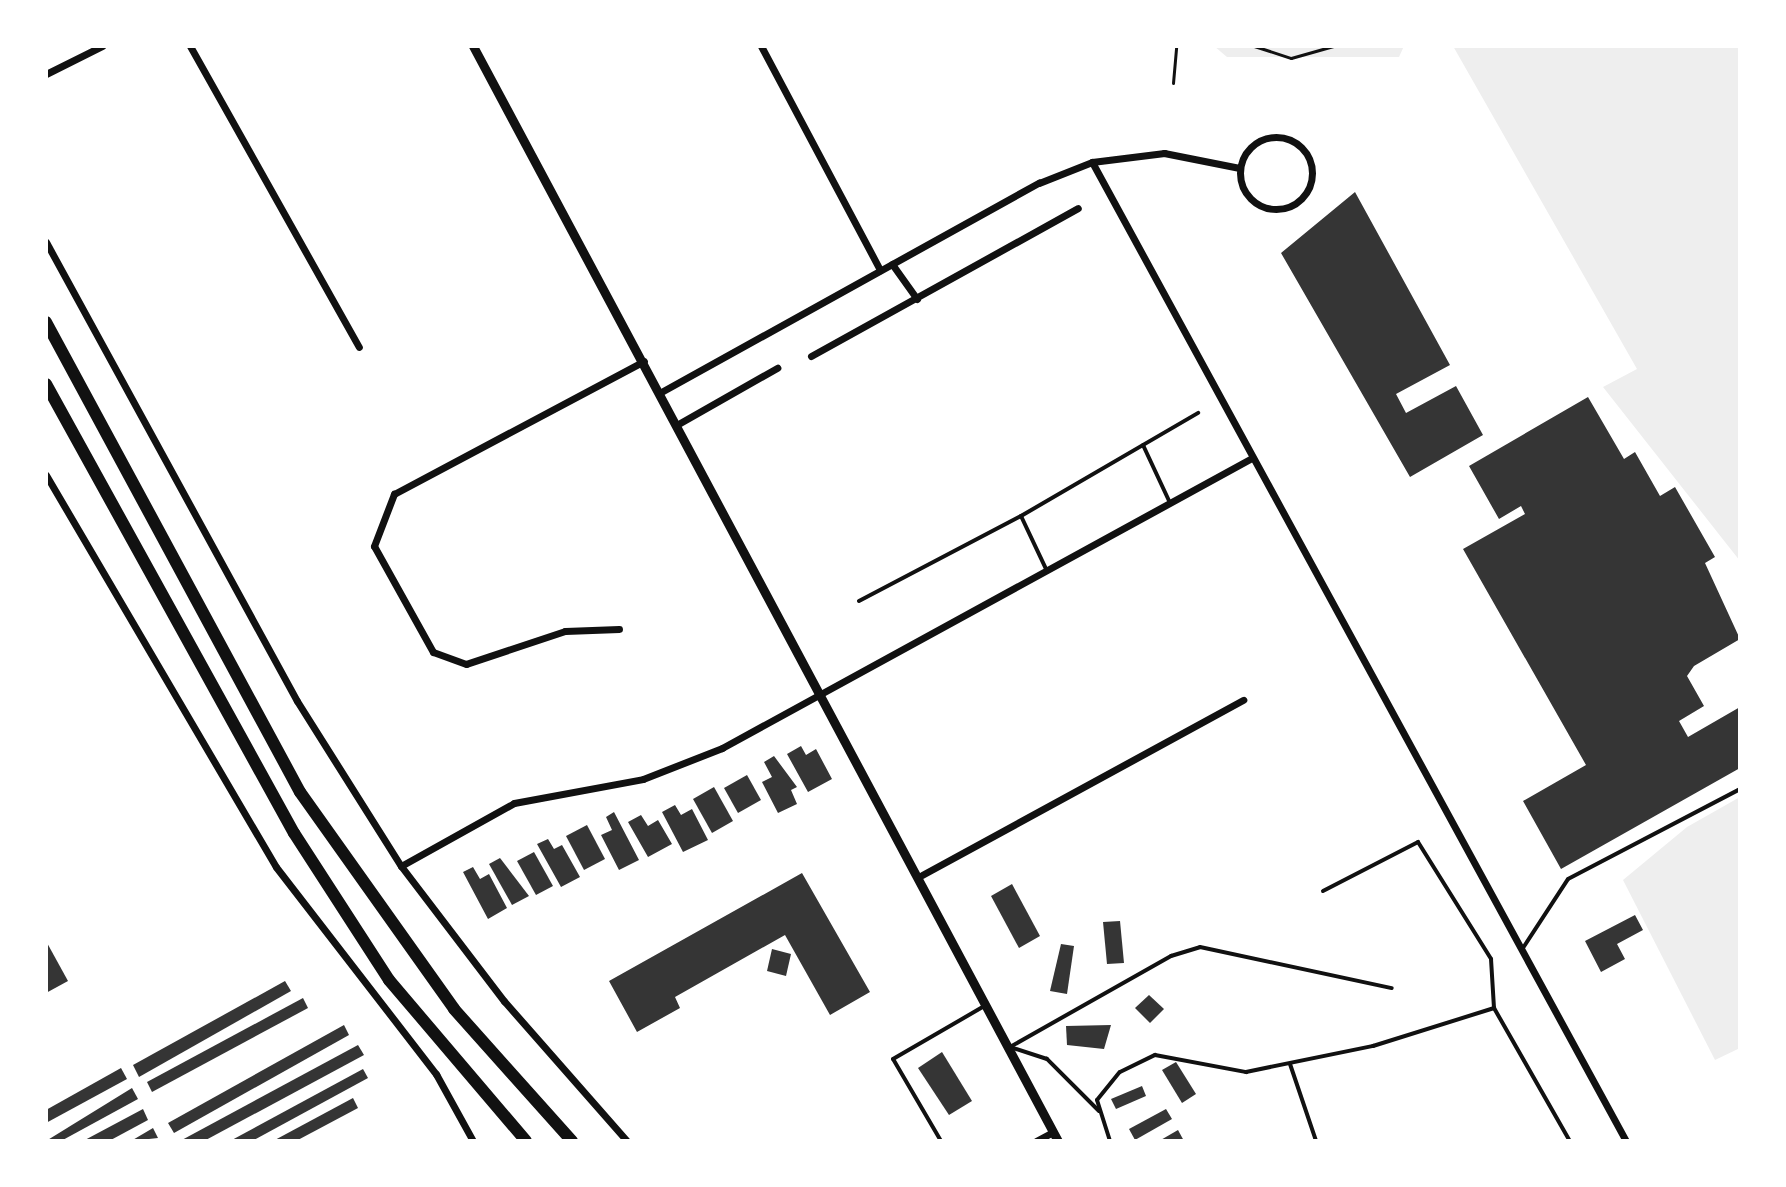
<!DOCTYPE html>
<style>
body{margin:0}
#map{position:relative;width:1786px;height:1187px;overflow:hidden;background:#fff;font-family:"PT Sans",sans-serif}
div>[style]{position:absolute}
.green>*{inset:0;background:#eee}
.building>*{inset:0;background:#353535}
.path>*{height:3px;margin:-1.5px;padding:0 1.5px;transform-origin:1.5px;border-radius:1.5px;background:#111}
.service>*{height:4px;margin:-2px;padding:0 2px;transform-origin:2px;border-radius:2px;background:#111}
.minor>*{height:7px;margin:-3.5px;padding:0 3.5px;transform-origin:3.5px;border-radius:3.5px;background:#111}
.minor>.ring{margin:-3.5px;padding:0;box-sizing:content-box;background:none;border:7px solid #111;border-radius:50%}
.tertiary>*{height:9px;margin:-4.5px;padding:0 4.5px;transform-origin:4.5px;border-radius:4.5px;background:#111}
.trunk>*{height:12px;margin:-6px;padding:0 6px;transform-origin:6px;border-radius:6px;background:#111}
span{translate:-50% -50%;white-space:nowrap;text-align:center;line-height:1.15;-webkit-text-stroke:8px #fff;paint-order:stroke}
.frame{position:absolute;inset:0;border:48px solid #fff;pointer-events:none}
</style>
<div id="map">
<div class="green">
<i style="clip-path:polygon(1214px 46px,1404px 46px,1399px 57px,1227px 57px)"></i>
<i style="clip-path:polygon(1453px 46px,1740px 46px,1740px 561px,1603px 387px,1637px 369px)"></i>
<i style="clip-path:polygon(1740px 797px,1740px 1048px,1715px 1060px,1623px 880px,1687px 827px)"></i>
</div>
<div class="building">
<i style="clip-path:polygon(1355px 192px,1450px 365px,1396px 394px,1406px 413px,1456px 386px,1483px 435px,1410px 477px,1281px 253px)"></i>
<i style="clip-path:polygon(1588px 397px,1624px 459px,1635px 452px,1660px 496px,1675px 487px,1715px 557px,1705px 563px,1740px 639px,1694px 666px,1687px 676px,1704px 706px,1679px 721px,1688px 737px,1740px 707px,1740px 768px,1561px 869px,1523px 801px,1586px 765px,1463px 549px,1525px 514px,1521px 506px,1499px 519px,1469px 466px)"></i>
<i style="clip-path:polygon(801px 746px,806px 755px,816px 749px,832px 779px,808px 792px,787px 754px)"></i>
<i style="clip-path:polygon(774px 756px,797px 787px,791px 790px,797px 804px,778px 813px,762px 782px,772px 777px,764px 762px)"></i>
<i style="clip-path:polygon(747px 775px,761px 800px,738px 813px,724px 788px)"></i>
<i style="clip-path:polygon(714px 787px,733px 821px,712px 833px,693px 799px)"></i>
<i style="clip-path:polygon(675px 805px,681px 815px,692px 809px,708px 840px,683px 852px,662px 812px)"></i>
<i style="clip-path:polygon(614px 812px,639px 860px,619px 870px,601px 835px,612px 830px,606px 817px)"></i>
<i style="clip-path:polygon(641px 815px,648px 826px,658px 820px,672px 844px,648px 857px,628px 822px)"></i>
<i style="clip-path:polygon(587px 825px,605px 859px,584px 870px,566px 836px)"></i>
<i style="clip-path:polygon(548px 839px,554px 849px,562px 845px,580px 877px,561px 887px,537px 844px)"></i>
<i style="clip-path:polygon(534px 852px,553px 886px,536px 895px,517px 861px)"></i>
<i style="clip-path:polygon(500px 858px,529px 896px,512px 905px,489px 864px)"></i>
<i style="clip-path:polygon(473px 867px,480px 879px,489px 874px,507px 908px,488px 919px,463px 872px)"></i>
<i style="clip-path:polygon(802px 873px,870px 992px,830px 1015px,785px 935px,675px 997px,680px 1008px,637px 1032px,609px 981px)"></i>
<i style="clip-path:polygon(1012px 884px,1040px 936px,1019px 948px,991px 896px)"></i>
<i style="clip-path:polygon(1635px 915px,1643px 930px,1617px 944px,1625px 959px,1601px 972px,1585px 941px)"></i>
<i style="clip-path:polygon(1120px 921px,1124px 963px,1107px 964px,1103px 922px)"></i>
<i style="clip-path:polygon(46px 941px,68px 981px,46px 993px)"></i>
<i style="clip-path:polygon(1061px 944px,1074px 946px,1067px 994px,1050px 991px)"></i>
<i style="clip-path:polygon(772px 949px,791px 954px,786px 976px,767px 971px)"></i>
<i style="clip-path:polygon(285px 981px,291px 991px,139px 1077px,133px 1065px)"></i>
<i style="clip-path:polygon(1149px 995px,1164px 1009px,1150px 1023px,1135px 1008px)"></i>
<i style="clip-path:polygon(303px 998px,308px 1008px,152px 1092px,147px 1082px)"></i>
<i style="clip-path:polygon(344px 1025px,349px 1035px,174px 1133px,168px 1123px)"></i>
<i style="clip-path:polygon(1111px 1025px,1104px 1049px,1067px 1045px,1066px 1026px)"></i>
<i style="clip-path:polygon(358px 1045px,364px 1055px,204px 1141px,180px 1141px)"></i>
<i style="clip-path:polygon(942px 1052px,972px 1101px,949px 1115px,918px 1068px)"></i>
<i style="clip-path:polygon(1176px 1062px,1196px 1094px,1182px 1103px,1162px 1070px)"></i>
<i style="clip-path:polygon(121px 1068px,127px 1079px,46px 1123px,46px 1110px)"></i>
<i style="clip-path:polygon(363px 1069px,368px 1078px,252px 1141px,230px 1141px)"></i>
<i style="clip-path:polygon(1142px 1086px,1146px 1096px,1116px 1109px,1111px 1099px)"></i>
<i style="clip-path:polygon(132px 1088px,138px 1099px,61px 1141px,46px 1141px)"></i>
<i style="clip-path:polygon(353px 1098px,358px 1108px,296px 1141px,273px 1141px)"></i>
<i style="clip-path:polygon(143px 1109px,148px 1120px,109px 1141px,83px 1141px)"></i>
<i style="clip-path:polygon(1166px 1109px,1172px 1119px,1135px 1140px,1129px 1129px)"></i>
<i style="clip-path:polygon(153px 1128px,158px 1138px,131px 1141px)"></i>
<i style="clip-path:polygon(1178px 1130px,1184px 1141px,1159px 1141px)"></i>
</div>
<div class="path">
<i style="left:1254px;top:46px;width:39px;rotate:18deg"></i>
<i style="left:1291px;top:58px;width:44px;rotate:-15.9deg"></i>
<i style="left:1173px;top:83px;width:37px;rotate:-85deg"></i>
</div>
<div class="service">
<i style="left:1143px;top:445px;width:64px;rotate:65deg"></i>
<i style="left:1021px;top:516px;width:205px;rotate:-30.2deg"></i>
<i style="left:859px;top:601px;width:183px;rotate:-27.7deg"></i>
<i style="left:1021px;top:516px;width:59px;rotate:64.7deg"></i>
<i style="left:1323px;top:891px;width:107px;rotate:-27.3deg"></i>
<i style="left:1418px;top:842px;width:138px;rotate:58deg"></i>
<i style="left:1491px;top:959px;width:49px;rotate:86.5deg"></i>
<i style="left:1523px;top:948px;width:82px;rotate:-56.9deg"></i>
<i style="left:1568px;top:879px;width:194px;rotate:-27.6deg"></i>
<i style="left:1290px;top:1064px;width:81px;rotate:71.3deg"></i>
<i style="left:1099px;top:1111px;width:74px;rotate:-135deg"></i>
<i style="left:1047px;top:1059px;width:39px;rotate:-162deg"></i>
<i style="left:1010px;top:1047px;width:185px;rotate:-29.5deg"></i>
<i style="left:1171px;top:956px;width:30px;rotate:-17deg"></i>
<i style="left:1200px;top:947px;width:196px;rotate:12.1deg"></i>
<i style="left:941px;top:1141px;width:95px;rotate:-120.3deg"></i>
<i style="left:893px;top:1059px;width:108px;rotate:-30.1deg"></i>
<i style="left:1110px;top:1141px;width:43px;rotate:-107.6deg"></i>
<i style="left:1097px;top:1100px;width:36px;rotate:-51deg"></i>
<i style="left:1120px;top:1072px;width:39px;rotate:-26deg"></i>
<i style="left:1155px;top:1055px;width:93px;rotate:10.6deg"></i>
<i style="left:1246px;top:1072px;width:130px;rotate:-11.6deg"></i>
<i style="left:1373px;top:1046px;width:127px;rotate:-17.4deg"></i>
<i style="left:1494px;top:1008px;width:153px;rotate:60.3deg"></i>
</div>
<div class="minor">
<i style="left:190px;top:46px;width:345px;rotate:60.7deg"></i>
<i style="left:761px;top:46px;width:254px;rotate:62deg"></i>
<i style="left:46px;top:74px;width:63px;rotate:-26.6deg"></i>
<i class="ring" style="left:1240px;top:137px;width:65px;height:65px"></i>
<i style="left:1092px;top:162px;width:1115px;rotate:61.39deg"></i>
<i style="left:46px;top:242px;width:523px;rotate:61.33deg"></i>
<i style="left:297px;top:701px;width:195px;rotate:57.8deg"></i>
<i style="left:401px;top:866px;width:170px;rotate:52.7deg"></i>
<i style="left:504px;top:1001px;width:186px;rotate:48.7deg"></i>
<i style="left:892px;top:264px;width:43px;rotate:54.5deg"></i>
<i style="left:811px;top:356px;width:305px;rotate:-29deg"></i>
<i style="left:663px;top:391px;width:430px;rotate:-29deg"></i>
<i style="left:1039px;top:183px;width:57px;rotate:-21.6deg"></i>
<i style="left:1092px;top:162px;width:73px;rotate:-7.1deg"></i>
<i style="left:1164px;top:153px;width:77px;rotate:11.2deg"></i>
<i style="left:680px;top:423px;width:112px;rotate:-29.6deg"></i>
<i style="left:46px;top:475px;width:454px;rotate:59.6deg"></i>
<i style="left:276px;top:867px;width:262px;rotate:52.3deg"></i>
<i style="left:436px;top:1074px;width:77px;rotate:61.1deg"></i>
<i style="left:619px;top:629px;width:54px;rotate:177.9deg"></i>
<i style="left:565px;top:631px;width:104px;rotate:161.6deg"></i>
<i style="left:466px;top:664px;width:35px;rotate:-160deg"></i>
<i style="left:433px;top:652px;width:121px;rotate:-119.1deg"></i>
<i style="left:374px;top:546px;width:56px;rotate:-69deg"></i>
<i style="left:394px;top:494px;width:283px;rotate:-28deg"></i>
<i style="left:401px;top:866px;width:129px;rotate:-29.1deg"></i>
<i style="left:514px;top:803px;width:131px;rotate:-10.5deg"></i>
<i style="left:643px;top:779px;width:85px;rotate:-21.4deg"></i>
<i style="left:722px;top:748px;width:604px;rotate:-28.69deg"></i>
<i style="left:922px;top:875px;width:366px;rotate:-28.6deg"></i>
<i style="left:1036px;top:1141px;width:19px;rotate:-28deg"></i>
</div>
<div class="tertiary">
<i style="left:473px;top:46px;width:1241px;rotate:61.89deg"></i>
</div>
<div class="trunk">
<i style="left:46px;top:322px;width:534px;rotate:61.61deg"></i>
<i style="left:300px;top:792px;width:266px;rotate:54.6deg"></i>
<i style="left:454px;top:1009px;width:177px;rotate:48.2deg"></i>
<i style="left:46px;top:384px;width:513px;rotate:61.09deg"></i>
<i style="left:294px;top:833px;width:175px;rotate:57.1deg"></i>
<i style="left:389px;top:980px;width:211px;rotate:49.6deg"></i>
</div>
<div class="frame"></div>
</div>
